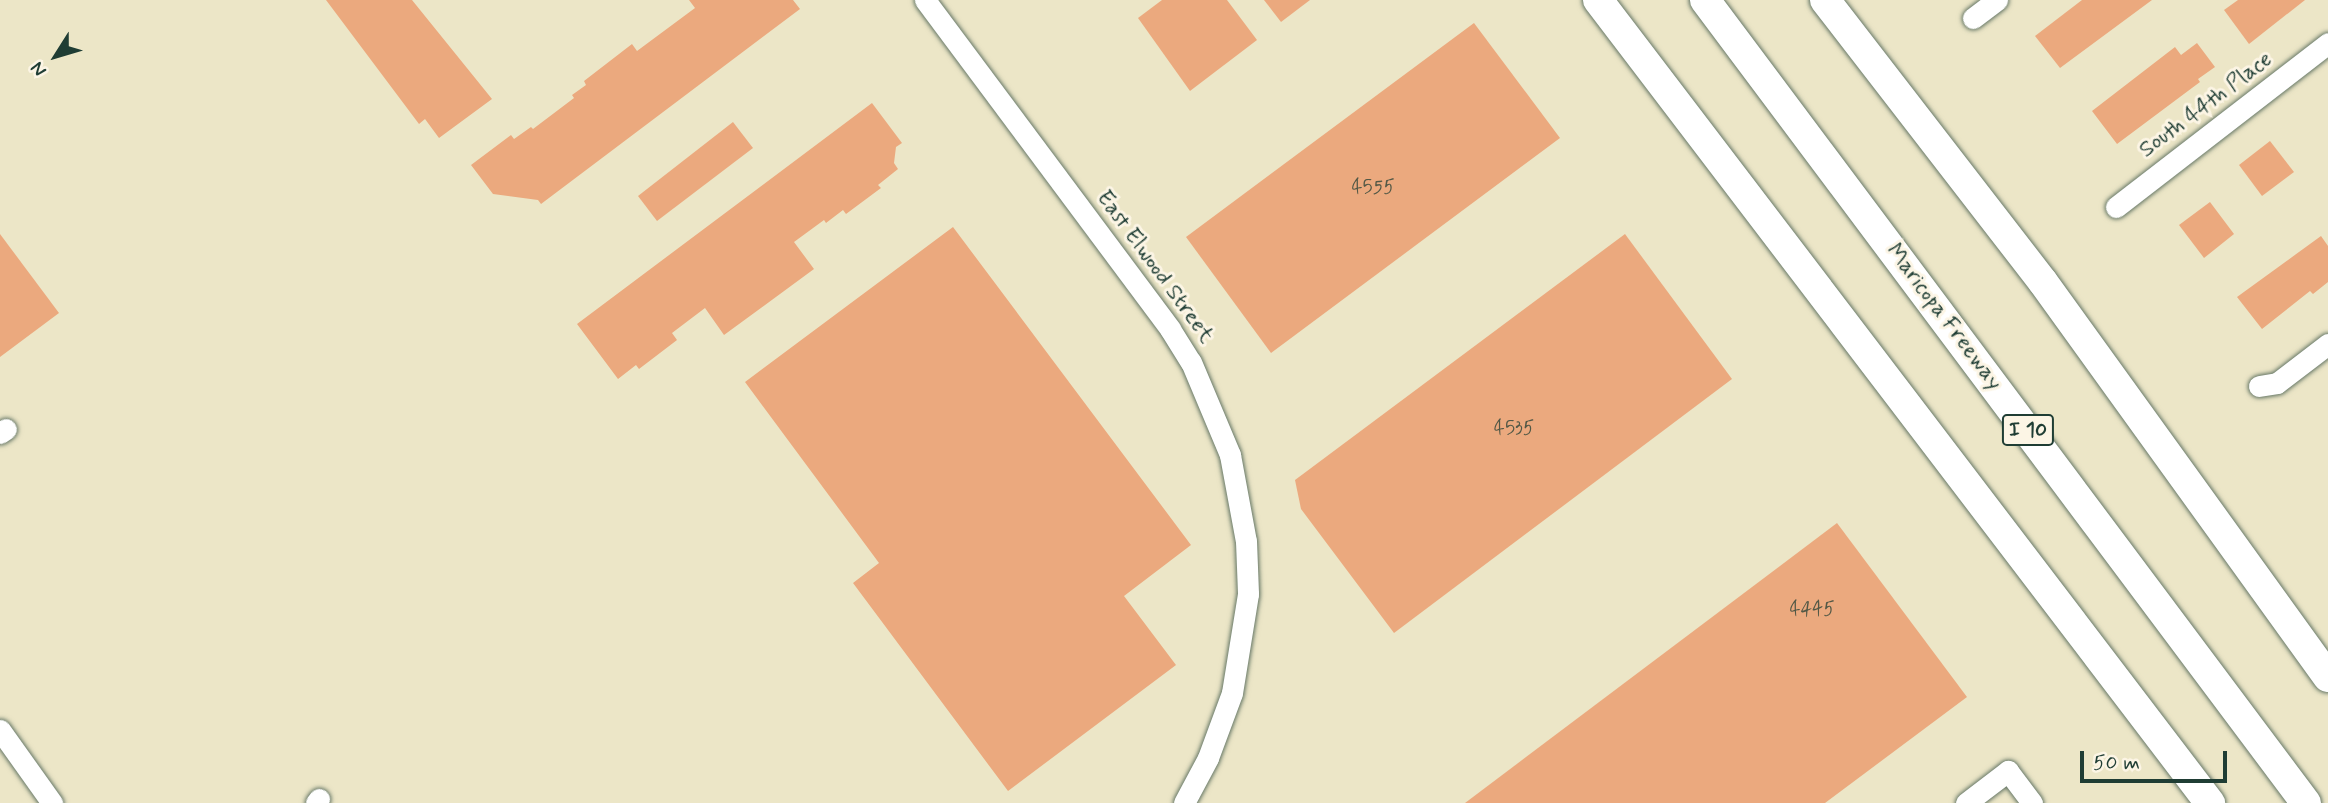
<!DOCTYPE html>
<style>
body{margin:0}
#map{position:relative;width:2328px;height:803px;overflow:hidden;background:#ece6c7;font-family:Mynerve,sans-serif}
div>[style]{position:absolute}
.building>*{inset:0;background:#eba97e}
.roads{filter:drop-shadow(0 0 2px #677867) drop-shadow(0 0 2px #677867)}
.minor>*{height:21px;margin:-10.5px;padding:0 10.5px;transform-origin:10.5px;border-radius:10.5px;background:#fff}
.highway>*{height:30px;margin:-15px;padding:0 15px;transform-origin:15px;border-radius:15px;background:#fff}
span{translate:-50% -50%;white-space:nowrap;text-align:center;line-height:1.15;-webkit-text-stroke:6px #fcf5e5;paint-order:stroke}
.number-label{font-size:19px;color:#525846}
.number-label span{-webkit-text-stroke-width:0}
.shield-label span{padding:2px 5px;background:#fcf5e5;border:2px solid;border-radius:5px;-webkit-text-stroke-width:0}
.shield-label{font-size:21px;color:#1f3d34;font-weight:700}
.street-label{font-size:23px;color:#1f3d34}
.north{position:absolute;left:21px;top:21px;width:70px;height:70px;-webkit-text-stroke:5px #fcf5e5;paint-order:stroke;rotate:233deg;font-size:19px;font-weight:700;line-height:28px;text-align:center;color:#1f3d34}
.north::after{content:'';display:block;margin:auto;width:24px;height:32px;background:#1f3d34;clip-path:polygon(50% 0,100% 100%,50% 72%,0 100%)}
.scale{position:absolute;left:2080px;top:751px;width:147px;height:32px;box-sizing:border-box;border:4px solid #1f3d34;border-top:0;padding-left:9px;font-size:21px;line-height:24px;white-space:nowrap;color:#1f3d34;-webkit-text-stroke:5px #fcf5e5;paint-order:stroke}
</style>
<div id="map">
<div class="building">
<i style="clip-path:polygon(326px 0,412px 0,492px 99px,439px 138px,425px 119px,419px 124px)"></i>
<i style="clip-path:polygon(689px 0,793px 0,800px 9px,541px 204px,538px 200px,493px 194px,471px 165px,511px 135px,514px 139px,531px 127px,533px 129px,574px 98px,572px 95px,586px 85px,584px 81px,632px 44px,637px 51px,695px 8px)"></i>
<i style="clip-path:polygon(1162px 0,1227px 0,1257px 40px,1190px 91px,1138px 18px)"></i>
<i style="clip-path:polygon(1264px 0,1310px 0,1281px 22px)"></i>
<i style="clip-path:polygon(2082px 0,2152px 0,2060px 68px,2035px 36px)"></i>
<i style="clip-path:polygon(2238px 0,2305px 0,2249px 44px,2224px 10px)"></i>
<i style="clip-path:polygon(1474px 23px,1560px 138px,1271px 353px,1186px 237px)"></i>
<i style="clip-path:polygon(2197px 43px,2215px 67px,2198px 79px,2200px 82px,2117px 144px,2092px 111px,2175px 47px,2181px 55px)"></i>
<i style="clip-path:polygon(872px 103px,902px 143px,896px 147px,894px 163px,898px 169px,878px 185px,881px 188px,846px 214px,843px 210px,826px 223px,824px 220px,794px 242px,814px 269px,724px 335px,705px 308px,672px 333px,677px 340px,639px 369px,636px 365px,618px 379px,577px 324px)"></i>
<i style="clip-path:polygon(733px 122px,753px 148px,657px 221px,638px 196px)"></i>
<i style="clip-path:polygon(2270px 141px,2294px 172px,2262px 196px,2239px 165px)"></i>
<i style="clip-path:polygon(2210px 202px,2234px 234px,2204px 258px,2179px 225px)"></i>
<i style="clip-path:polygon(953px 227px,1191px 545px,1124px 596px,1176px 665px,1008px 791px,853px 583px,879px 563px,745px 382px)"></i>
<i style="clip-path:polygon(0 234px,59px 313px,0 357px)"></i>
<i style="clip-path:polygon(1625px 234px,1732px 379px,1394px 633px,1301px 509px,1295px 480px)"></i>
<i style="clip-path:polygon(2321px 236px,2328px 246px,2328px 282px,2313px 294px,2310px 291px,2262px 329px,2237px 297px)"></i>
<i style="clip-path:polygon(1837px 523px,1967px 697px,1825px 803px,1465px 803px)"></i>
</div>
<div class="roads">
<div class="minor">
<i style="left:925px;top:0;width:410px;rotate:53.3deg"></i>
<i style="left:1170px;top:329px;width:39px;rotate:58deg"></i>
<i style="left:1191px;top:362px;width:101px;rotate:67.2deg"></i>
<i style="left:1230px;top:455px;width:87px;rotate:79.5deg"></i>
<i style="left:1246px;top:541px;width:53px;rotate:87.8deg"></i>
<i style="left:1248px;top:594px;width:100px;rotate:99.2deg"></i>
<i style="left:1232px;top:693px;width:69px;rotate:110.3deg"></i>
<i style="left:1208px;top:758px;width:51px;rotate:118.1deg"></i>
<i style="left:1973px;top:18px;width:30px;rotate:-37deg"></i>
<i style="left:2116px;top:207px;width:268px;rotate:-37.7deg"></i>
<i style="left:2259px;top:386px;width:18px;rotate:-9deg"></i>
<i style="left:2277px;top:383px;width:64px;rotate:-37.4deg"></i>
<i style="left:0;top:433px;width:7px;rotate:-34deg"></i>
<i style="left:0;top:730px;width:90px;rotate:54.5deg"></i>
<i style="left:316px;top:803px;width:5px;rotate:-53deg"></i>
<i style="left:1966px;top:803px;width:53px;rotate:-37.3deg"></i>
<i style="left:2008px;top:771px;width:40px;rotate:53deg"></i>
</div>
<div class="highway">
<i style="left:1598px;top:0;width:1010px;rotate:52.69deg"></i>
<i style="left:1705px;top:0;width:1003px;rotate:53.19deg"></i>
<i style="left:1825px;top:0;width:356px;rotate:52.3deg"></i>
<i style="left:2043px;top:282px;width:487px;rotate:54.2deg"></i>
</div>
</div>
<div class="number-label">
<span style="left:1373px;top:188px">4555</span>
<span style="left:1514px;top:429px">4535</span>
<span style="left:1812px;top:610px">4445</span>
</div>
<div class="shield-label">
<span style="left:2028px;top:430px">I 10</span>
</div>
<div class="street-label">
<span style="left:2206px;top:105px;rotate:-37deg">South 44th Place</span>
<span style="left:1155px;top:267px;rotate:54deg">East Elwood Street</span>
<span style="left:1944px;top:317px;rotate:53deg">Maricopa Freeway</span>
</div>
<div class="north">N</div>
<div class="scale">50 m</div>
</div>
